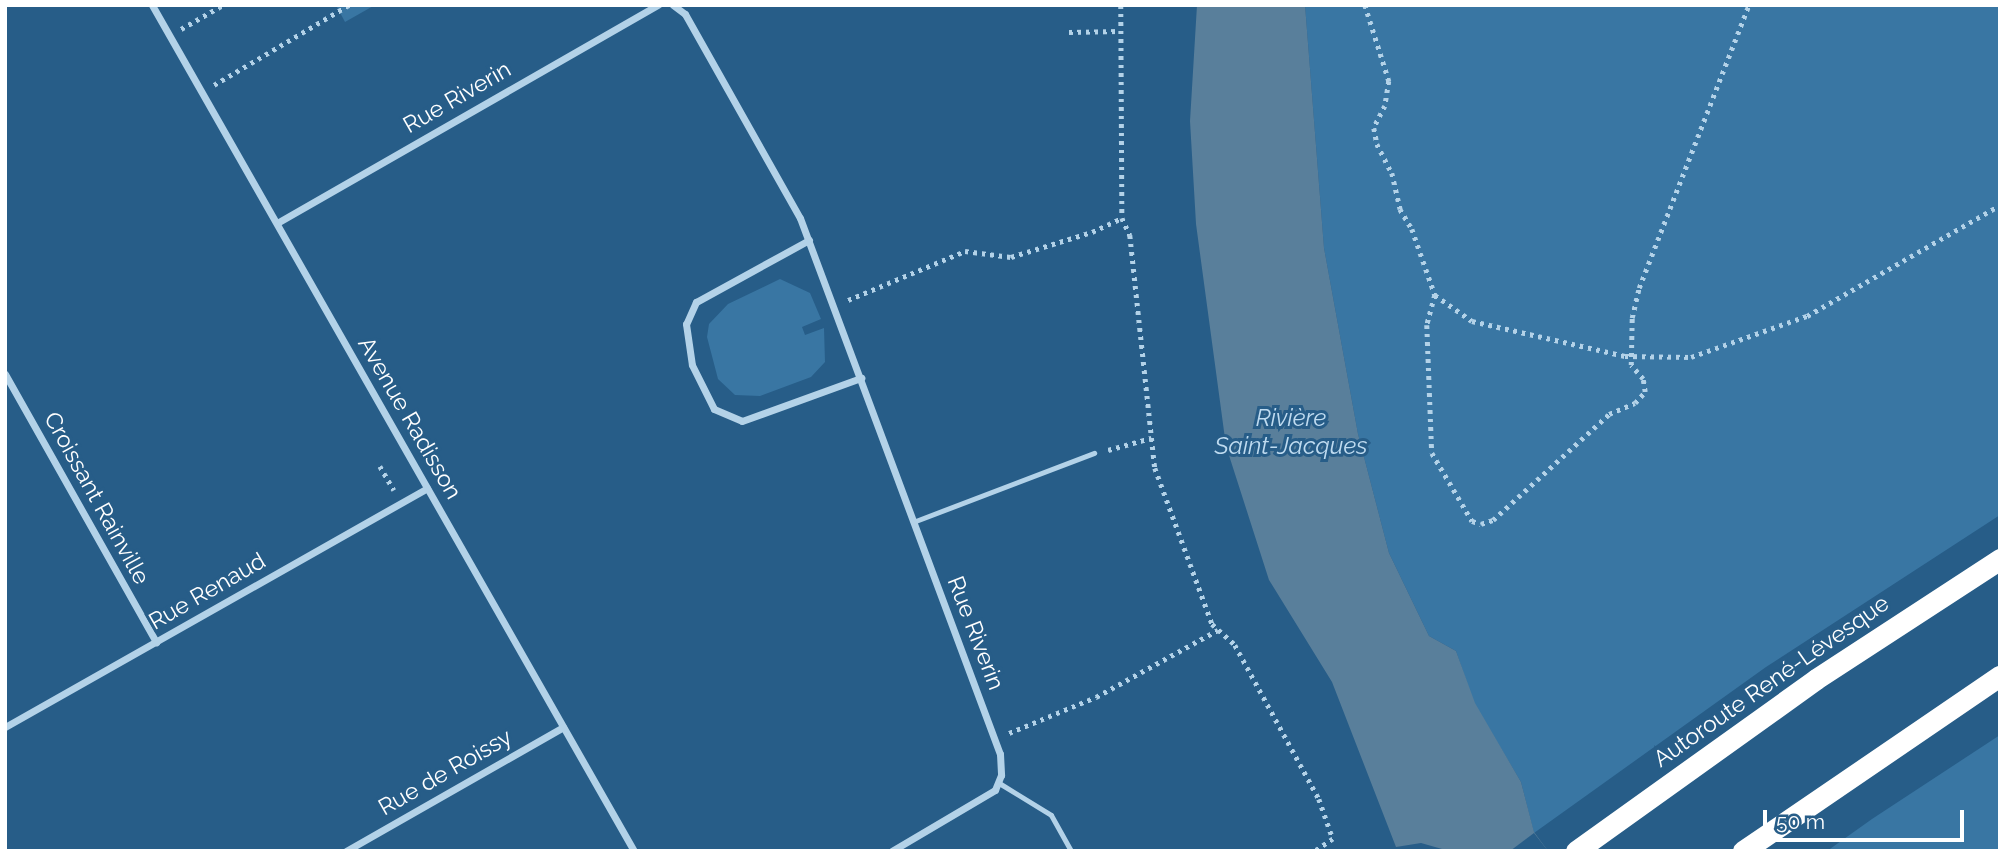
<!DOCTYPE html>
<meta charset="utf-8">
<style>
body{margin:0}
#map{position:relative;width:2005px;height:856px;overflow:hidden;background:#275d88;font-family:Raleway,sans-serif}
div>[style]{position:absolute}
.green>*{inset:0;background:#3976a3}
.water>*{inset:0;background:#597f9b}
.pier>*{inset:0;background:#275d88}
.path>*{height:4.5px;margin-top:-2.25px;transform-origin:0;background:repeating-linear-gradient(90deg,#b3d2e8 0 3.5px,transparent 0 8.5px)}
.service>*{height:5px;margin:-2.5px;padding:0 2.5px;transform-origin:2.5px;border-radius:2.5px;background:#b3d2e8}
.minor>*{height:7px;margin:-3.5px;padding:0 3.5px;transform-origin:3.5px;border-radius:3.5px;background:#b3d2e8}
.motorway>*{height:21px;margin:-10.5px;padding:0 10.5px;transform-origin:10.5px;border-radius:10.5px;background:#fff}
span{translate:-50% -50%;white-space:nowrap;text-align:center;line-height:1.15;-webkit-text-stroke:6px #275d88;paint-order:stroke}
.street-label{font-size:23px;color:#fff}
.water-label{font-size:24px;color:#bfdbf0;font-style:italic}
.frame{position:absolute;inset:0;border:7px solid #fff;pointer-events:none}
.scale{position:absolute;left:1763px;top:810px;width:201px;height:32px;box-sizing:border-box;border:4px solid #fff;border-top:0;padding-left:9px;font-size:21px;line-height:24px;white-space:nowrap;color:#fff;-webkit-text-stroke:5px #275d88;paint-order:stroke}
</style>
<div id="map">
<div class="green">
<i style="clip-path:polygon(336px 5px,375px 5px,345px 22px)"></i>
<i style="clip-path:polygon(1305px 5px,2000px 5px,2000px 515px,1766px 667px,1534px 833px,1521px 782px,1474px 703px,1456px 651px,1429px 636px,1389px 553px,1358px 434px,1324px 248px)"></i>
<i style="clip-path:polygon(780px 279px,810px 293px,821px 319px,802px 327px,805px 335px,824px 328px,825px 362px,811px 377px,760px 396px,735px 395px,718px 379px,707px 337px,709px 324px,728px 304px)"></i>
<i style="clip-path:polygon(2000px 735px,2000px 851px,1827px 851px,1872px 819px)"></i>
</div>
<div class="water">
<i style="clip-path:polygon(1197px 5px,1305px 5px,1324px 248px,1358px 434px,1389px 553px,1429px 636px,1456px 651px,1475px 703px,1521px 782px,1534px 832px,1548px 851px,1449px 851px,1421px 843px,1396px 847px,1332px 682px,1269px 580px,1226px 446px,1196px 224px,1190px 121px)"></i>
</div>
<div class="pier">
<i style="clip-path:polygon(1534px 833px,1548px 851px,1510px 851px)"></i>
</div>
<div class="path">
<i style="left:1121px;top:5px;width:213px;rotate:89.7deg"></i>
<i style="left:1122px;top:218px;width:19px;rotate:65deg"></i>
<i style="left:1130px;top:235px;width:234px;rotate:83.9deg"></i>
<i style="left:1155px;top:468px;width:166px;rotate:69.9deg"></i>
<i style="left:1212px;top:624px;width:31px;rotate:42deg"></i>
<i style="left:1235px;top:645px;width:175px;rotate:61.4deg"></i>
<i style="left:1319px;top:799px;width:42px;rotate:70.7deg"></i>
<i style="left:1333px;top:839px;width:22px;rotate:146deg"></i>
<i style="left:1365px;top:5px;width:80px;rotate:72.5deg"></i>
<i style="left:1389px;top:81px;width:25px;rotate:99deg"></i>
<i style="left:1385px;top:106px;width:25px;rotate:117deg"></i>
<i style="left:1374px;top:128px;width:16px;rotate:79deg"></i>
<i style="left:1377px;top:144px;width:33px;rotate:63deg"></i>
<i style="left:1392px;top:173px;width:37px;rotate:77deg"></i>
<i style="left:1400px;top:209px;width:23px;rotate:59deg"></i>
<i style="left:1412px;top:229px;width:70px;rotate:70.8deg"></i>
<i style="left:1435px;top:295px;width:45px;rotate:35.1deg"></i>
<i style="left:1472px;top:321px;width:157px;rotate:12.9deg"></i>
<i style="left:1625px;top:356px;width:66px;rotate:0.9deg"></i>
<i style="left:1691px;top:357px;width:123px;rotate:-19.5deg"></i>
<i style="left:1807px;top:316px;width:223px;rotate:-29.9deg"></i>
<i style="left:181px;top:29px;width:48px;rotate:-29.7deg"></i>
<i style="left:1069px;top:32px;width:51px;rotate:-1.1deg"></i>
<i style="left:214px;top:85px;width:157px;rotate:-30.7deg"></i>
<i style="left:1435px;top:295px;width:31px;rotate:105deg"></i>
<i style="left:1427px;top:325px;width:128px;rotate:87.8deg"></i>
<i style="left:1432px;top:453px;width:79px;rotate:59.5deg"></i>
<i style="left:1472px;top:521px;width:9px;rotate:18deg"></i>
<i style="left:1481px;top:524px;width:13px;rotate:-18deg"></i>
<i style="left:1493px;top:520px;width:157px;rotate:-42.4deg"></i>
<i style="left:1609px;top:414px;width:28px;rotate:-23deg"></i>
<i style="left:1635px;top:403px;width:15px;rotate:-48deg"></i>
<i style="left:1645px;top:392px;width:13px;rotate:-99deg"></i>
<i style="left:1643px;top:379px;width:18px;rotate:-131deg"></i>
<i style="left:1631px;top:365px;width:47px;rotate:-88.8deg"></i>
<i style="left:1632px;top:318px;width:31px;rotate:-77deg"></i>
<i style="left:1639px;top:288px;width:304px;rotate:-68.8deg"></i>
<i style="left:848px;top:300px;width:127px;rotate:-22.7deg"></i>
<i style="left:965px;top:251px;width:46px;rotate:7.4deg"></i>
<i style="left:1011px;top:257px;width:85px;rotate:-17.2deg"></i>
<i style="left:1092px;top:232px;width:33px;rotate:-25deg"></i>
<i style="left:1108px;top:450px;width:45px;rotate:-15.6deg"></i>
<i style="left:380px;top:466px;width:28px;rotate:60deg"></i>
<i style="left:1009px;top:733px;width:94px;rotate:-22.5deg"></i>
<i style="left:1096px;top:697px;width:139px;rotate:-28.8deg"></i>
</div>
<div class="service">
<i style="left:913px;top:522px;width:194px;rotate:-20.9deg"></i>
<i style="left:999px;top:783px;width:61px;rotate:31.6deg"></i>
<i style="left:1051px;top:815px;width:41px;rotate:60.9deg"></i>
</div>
<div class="minor">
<i style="left:152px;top:5px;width:974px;rotate:60.33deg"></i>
<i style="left:673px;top:5px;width:15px;rotate:37deg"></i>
<i style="left:685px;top:14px;width:234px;rotate:60.6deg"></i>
<i style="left:800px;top:218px;width:572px;rotate:69.54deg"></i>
<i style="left:1000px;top:754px;width:21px;rotate:87deg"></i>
<i style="left:1001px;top:775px;width:16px;rotate:112deg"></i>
<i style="left:995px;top:790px;width:120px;rotate:149.4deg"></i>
<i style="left:277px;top:223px;width:439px;rotate:-29.8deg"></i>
<i style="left:809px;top:240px;width:129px;rotate:151.2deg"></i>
<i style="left:696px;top:302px;width:24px;rotate:114deg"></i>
<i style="left:686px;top:324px;width:41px;rotate:81.7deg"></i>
<i style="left:692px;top:365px;width:49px;rotate:63.4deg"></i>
<i style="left:714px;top:409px;width:30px;rotate:23deg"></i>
<i style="left:742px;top:421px;width:127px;rotate:-19.9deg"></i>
<i style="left:5px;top:374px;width:308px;rotate:60.6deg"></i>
<i style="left:5px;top:727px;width:485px;rotate:-29.5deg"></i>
<i style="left:346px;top:851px;width:250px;rotate:-29.7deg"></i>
</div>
<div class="motorway">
<i style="left:1576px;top:851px;width:295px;rotate:-35.6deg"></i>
<i style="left:1816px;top:679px;width:220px;rotate:-33.1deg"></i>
<i style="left:1743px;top:851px;width:311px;rotate:-34.3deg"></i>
</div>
<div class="street-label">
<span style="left:457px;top:97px;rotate:-30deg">Rue Riverin</span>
<span style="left:410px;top:418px;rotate:60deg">Avenue Radisson</span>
<span style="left:97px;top:498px;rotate:61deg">Croissant Rainville</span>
<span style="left:207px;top:591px;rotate:-30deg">Rue Renaud</span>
<span style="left:976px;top:633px;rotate:69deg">Rue Riverin</span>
<span style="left:1771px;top:681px;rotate:-35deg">Autoroute René-Lévesque</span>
<span style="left:445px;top:772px;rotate:-30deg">Rue de Roissy</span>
</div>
<div class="water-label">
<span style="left:1291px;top:432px">Rivière<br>Saint-Jacques</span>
</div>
<div class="frame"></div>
<div class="scale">50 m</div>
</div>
